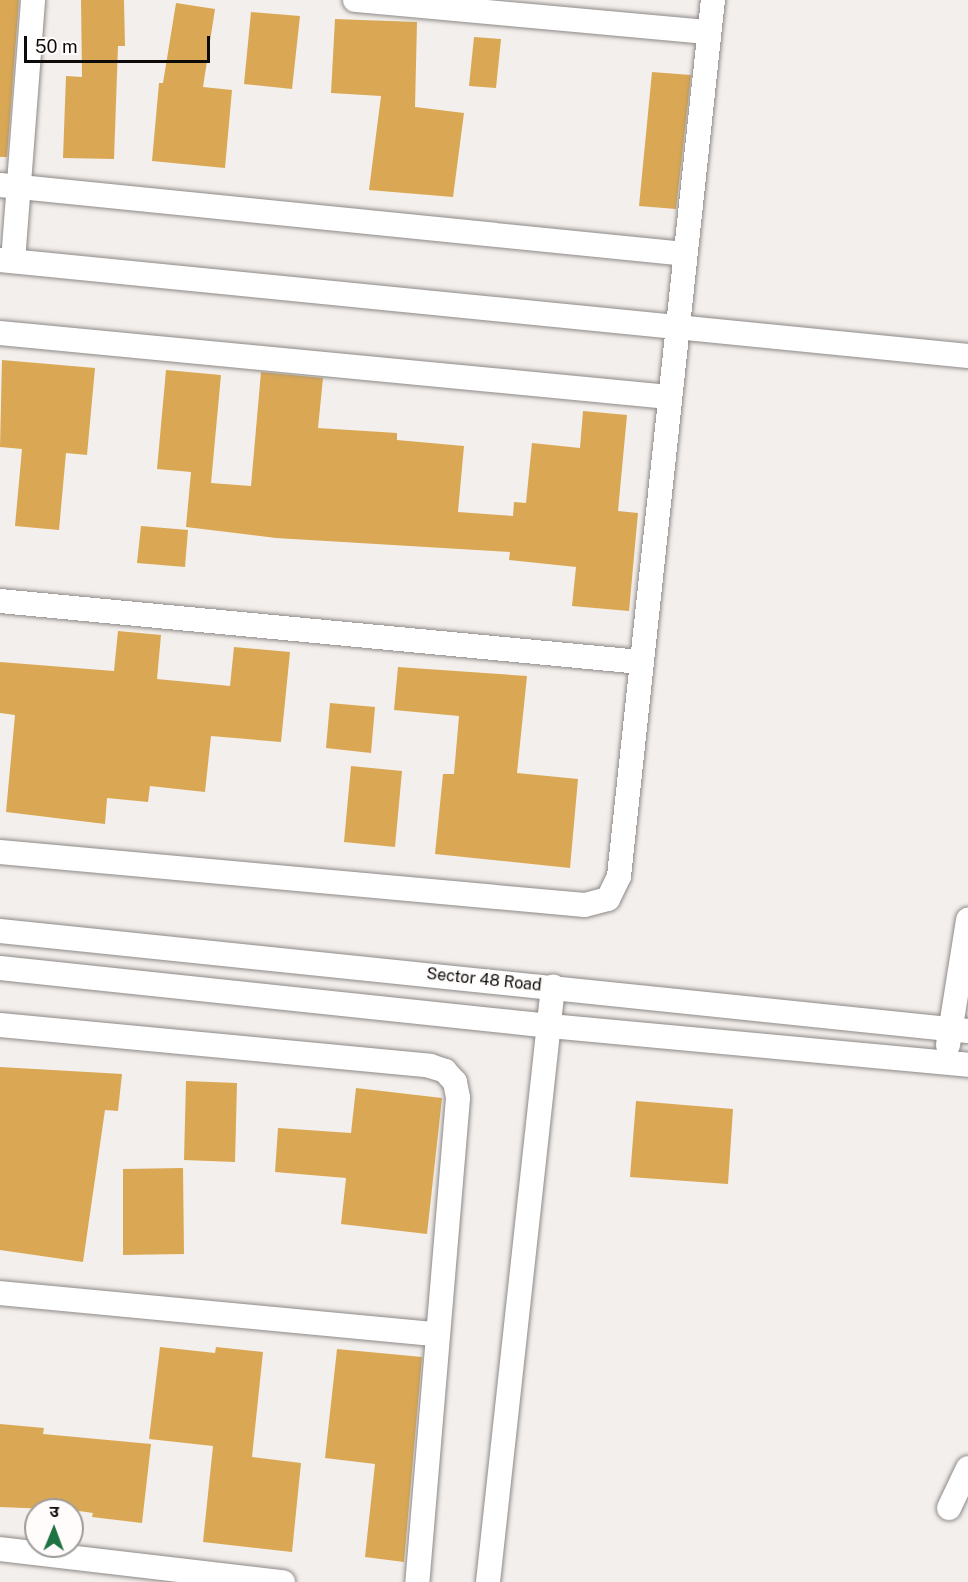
<!DOCTYPE html>
<meta charset="utf-8">
<style>
body{margin:0}
#map{position:relative;width:968px;height:1582px;overflow:hidden;background:#f3efec;font-family:"Public Sans","Noto Sans Devanagari",sans-serif}
div>[style]{position:absolute}
.building>*{inset:0;background:#daa854}
.roads{filter:drop-shadow(0 0 2px #8d8987) drop-shadow(0 0 2px #8d8987)}
.minor>*{height:24px;margin:-12px;padding:0 12px;transform-origin:12px;border-radius:12px;background:#fff}
span{translate:-50% -50%;white-space:nowrap;text-align:center;line-height:1.15;-webkit-text-stroke:5px #fffcfb;paint-order:stroke}
.street-label{font-size:16px;color:#0c0b0a}
.north{position:absolute;left:24px;top:1498px;width:60px;height:60px;box-sizing:border-box;background:#fffcfb;border:2px solid #9e9c9b;border-radius:50%;rotate:1deg;font-size:16px;font-weight:700;line-height:24px;text-align:center;color:#0c0b0a}
.north::after{content:'';display:block;margin:auto;width:21px;height:27px;background:#207243;clip-path:polygon(50% 0,100% 100%,50% 72%,0 100%)}
.scale{position:absolute;left:24px;top:36px;width:186px;height:27px;box-sizing:border-box;border:3px solid #0c0b0a;border-top:0;padding-left:8px;font-size:18px;line-height:21px;white-space:nowrap;color:#0c0b0a;-webkit-text-stroke:4px #fffcfb;paint-order:stroke}
</style>
<div id="map">
<div class="building">
<i style="clip-path:polygon(0 0,19px 0,7px 157px,0 157px)"></i>
<i style="clip-path:polygon(81px 0,124px 0,125px 46px,118px 46px,114px 159px,63px 158px,66px 76px,82px 77px)"></i>
<i style="clip-path:polygon(176px 3px,215px 9px,203px 87px,232px 90px,225px 168px,152px 161px,159px 83px,163px 83px)"></i>
<i style="clip-path:polygon(251px 12px,300px 16px,292px 89px,244px 84px)"></i>
<i style="clip-path:polygon(335px 19px,417px 22px,415px 107px,464px 113px,453px 197px,369px 190px,381px 96px,331px 93px)"></i>
<i style="clip-path:polygon(474px 37px,501px 39px,496px 88px,469px 86px)"></i>
<i style="clip-path:polygon(652px 72px,691px 75px,676px 209px,639px 206px)"></i>
<i style="clip-path:polygon(2px 360px,95px 368px,87px 455px,66px 453px,59px 530px,15px 526px,22px 449px,0 447px)"></i>
<i style="clip-path:polygon(166px 370px,221px 375px,211px 483px,251px 486px,261px 372px,323px 378px,318px 428px,397px 433px,397px 440px,464px 446px,458px 512px,513px 516px,514px 502px,526px 503px,532px 443px,580px 448px,583px 411px,627px 415px,618px 511px,638px 513px,629px 611px,572px 606px,576px 567px,509px 560px,510px 552px,276px 538px,186px 527px,191px 472px,157px 469px)"></i>
<i style="clip-path:polygon(141px 526px,188px 530px,185px 567px,137px 563px)"></i>
<i style="clip-path:polygon(118px 631px,161px 635px,157px 679px,230px 686px,234px 647px,290px 652px,281px 742px,211px 736px,205px 792px,150px 786px,148px 802px,107px 798px,105px 824px,6px 812px,15px 715px,0 713px,0 662px,114px 671px)"></i>
<i style="clip-path:polygon(398px 667px,527px 676px,517px 773px,578px 779px,570px 868px,435px 854px,443px 774px,454px 774px,459px 716px,394px 710px)"></i>
<i style="clip-path:polygon(330px 703px,375px 707px,371px 753px,326px 748px)"></i>
<i style="clip-path:polygon(351px 766px,402px 771px,395px 847px,344px 842px)"></i>
<i style="clip-path:polygon(0 1067px,122px 1074px,118px 1111px,105px 1110px,83px 1262px,0 1250px)"></i>
<i style="clip-path:polygon(186px 1081px,237px 1083px,235px 1162px,184px 1160px)"></i>
<i style="clip-path:polygon(356px 1088px,442px 1098px,427px 1234px,341px 1224px,346px 1178px,275px 1172px,278px 1128px,351px 1133px)"></i>
<i style="clip-path:polygon(636px 1101px,733px 1109px,728px 1184px,630px 1177px)"></i>
<i style="clip-path:polygon(183px 1168px,184px 1254px,123px 1255px,123px 1169px)"></i>
<i style="clip-path:polygon(160px 1347px,215px 1353px,216px 1347px,263px 1352px,252px 1457px,301px 1463px,292px 1552px,203px 1542px,213px 1446px,149px 1439px)"></i>
<i style="clip-path:polygon(337px 1349px,422px 1357px,404px 1562px,365px 1557px,375px 1464px,325px 1458px)"></i>
<i style="clip-path:polygon(0 1424px,44px 1428px,43px 1434px,151px 1444px,142px 1523px,92px 1517px,93px 1513px,72px 1510px,0 1507px)"></i>
</div>
<div class="roads">
<div class="minor">
<i style="left:355px;top:0;width:355px;rotate:5.2deg"></i>
<i style="left:0;top:185px;width:688px;rotate:5.75deg"></i>
<i style="left:0;top:260px;width:973px;rotate:5.66deg"></i>
<i style="left:13px;top:261px;width:262px;rotate:-85.6deg"></i>
<i style="left:0;top:333px;width:672px;rotate:5.46deg"></i>
<i style="left:0;top:601px;width:644px;rotate:5.44deg"></i>
<i style="left:0;top:852px;width:587px;rotate:5.18deg"></i>
<i style="left:585px;top:905px;width:24px;rotate:-15deg"></i>
<i style="left:608px;top:899px;width:25px;rotate:-64deg"></i>
<i style="left:619px;top:876px;width:881px;rotate:-83.88deg"></i>
<i style="left:0;top:931px;width:973px;rotate:5.9deg"></i>
<i style="left:0;top:968px;width:553px;rotate:6.02deg"></i>
<i style="left:550px;top:1026px;width:420px;rotate:5.3deg"></i>
<i style="left:0;top:1025px;width:432px;rotate:5.4deg"></i>
<i style="left:430px;top:1066px;width:16px;rotate:18deg"></i>
<i style="left:445px;top:1071px;width:15px;rotate:48deg"></i>
<i style="left:455px;top:1082px;width:16px;rotate:79deg"></i>
<i style="left:458px;top:1098px;width:486px;rotate:94.8deg"></i>
<i style="left:948px;top:1045px;width:127px;rotate:-80.9deg"></i>
<i style="left:0;top:1293px;width:439px;rotate:5.4deg"></i>
<i style="left:949px;top:1508px;width:44px;rotate:-64.6deg"></i>
<i style="left:0;top:1549px;width:285px;rotate:6.7deg"></i>
<i style="left:488px;top:1582px;width:599px;rotate:-83.77deg"></i>
</div>
</div>
<div class="street-label">
<span style="left:484px;top:980px;rotate:6deg">Sector 48 Road</span>
</div>
<div class="north">उ</div>
<div class="scale">50 m</div>
</div>
